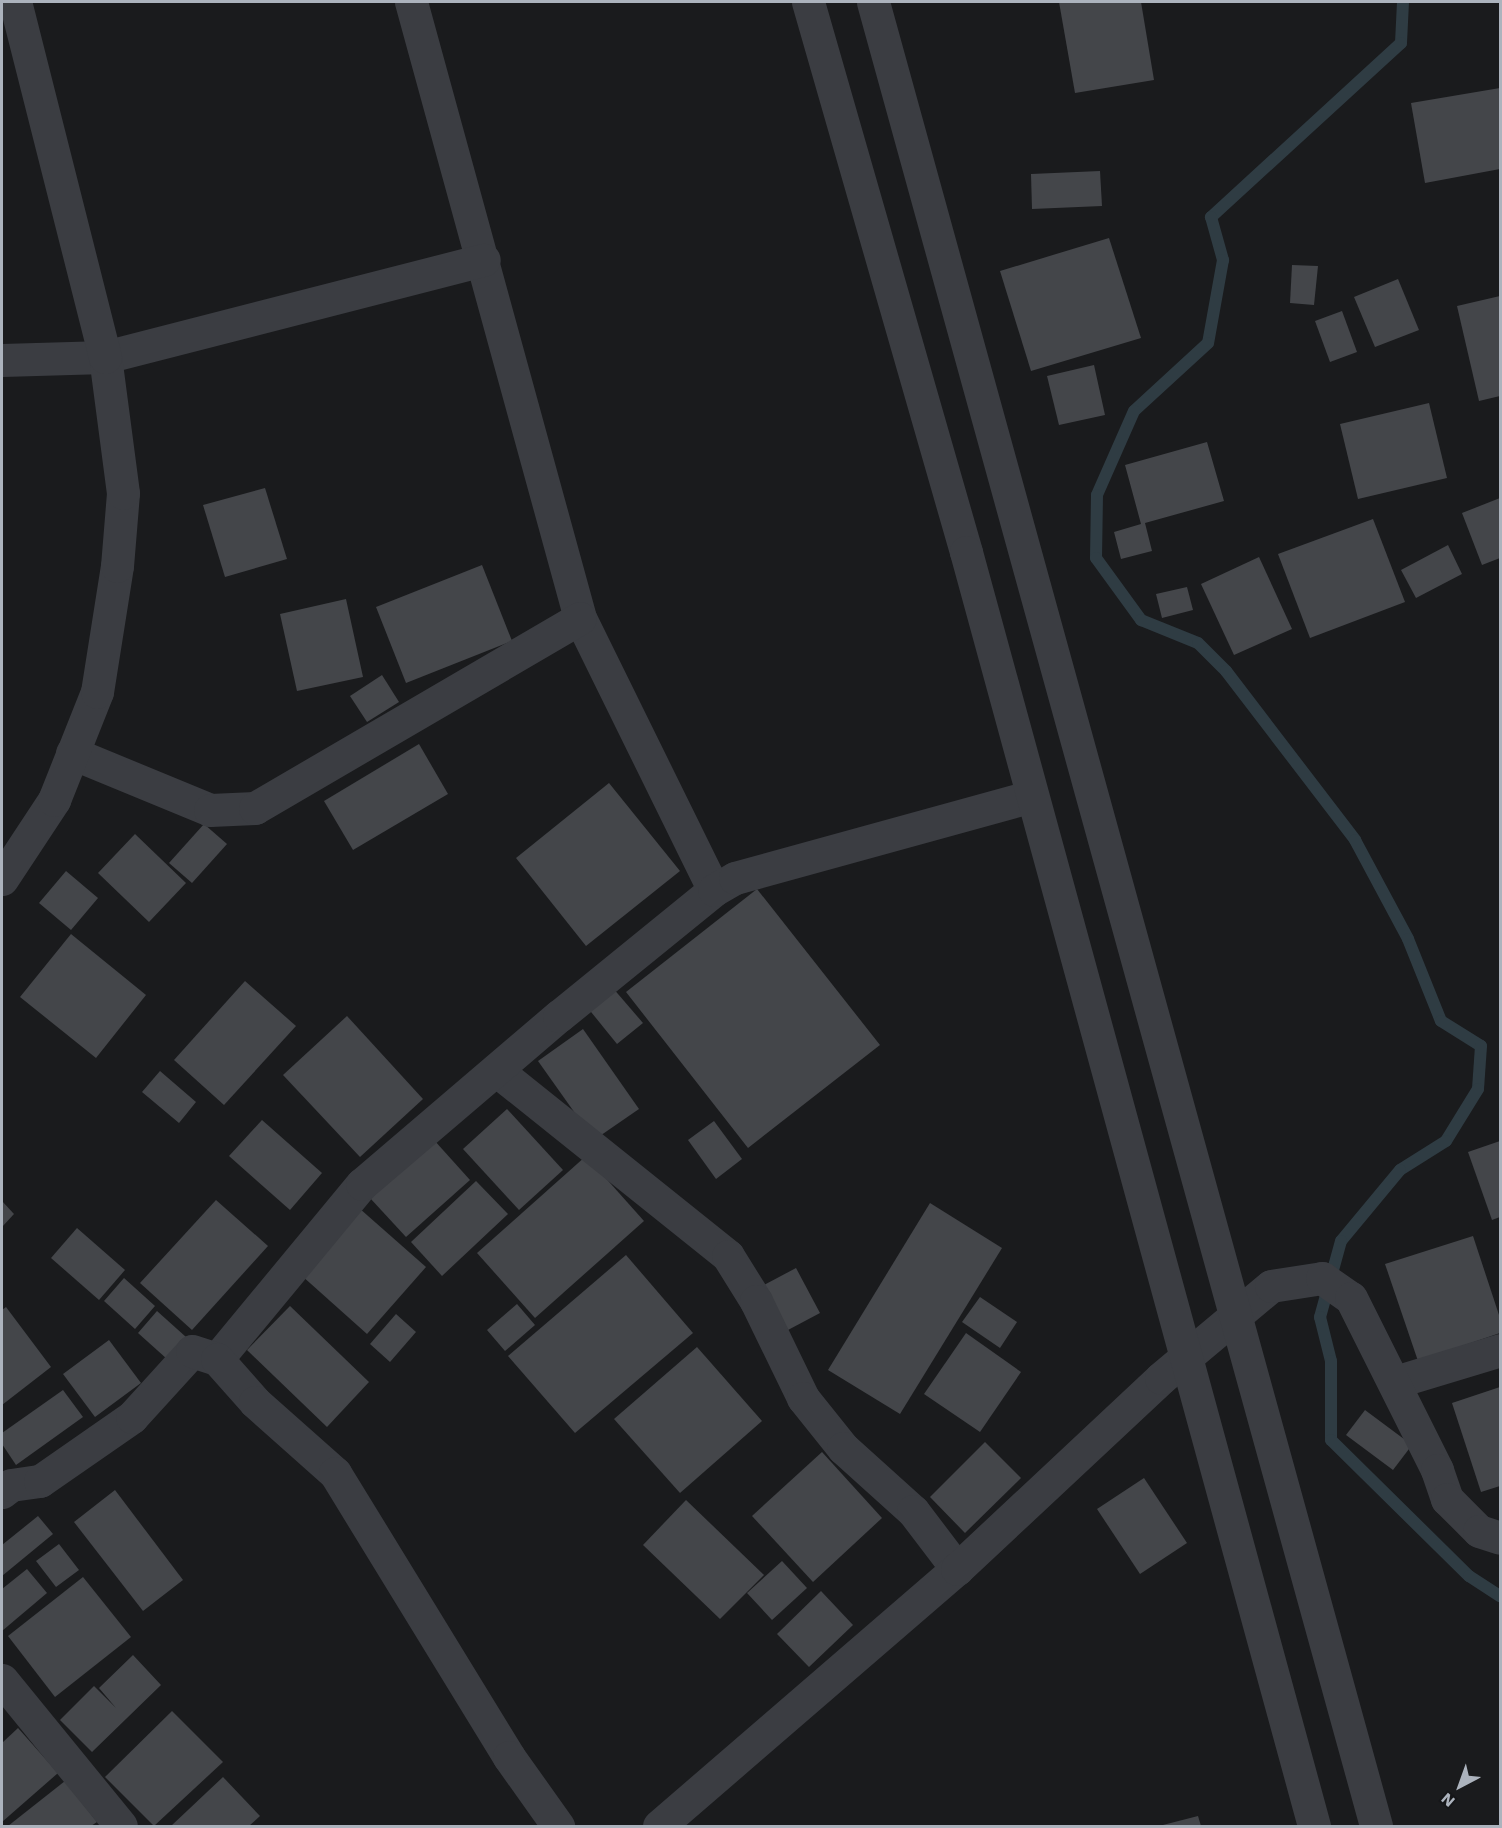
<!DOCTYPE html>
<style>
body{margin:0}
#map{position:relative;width:1502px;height:1828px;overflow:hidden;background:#1a1b1d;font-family:"Work Sans",sans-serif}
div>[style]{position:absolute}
.stream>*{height:12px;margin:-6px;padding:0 6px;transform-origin:6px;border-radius:6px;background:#2f3c43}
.building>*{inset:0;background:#44464a}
.minor>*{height:33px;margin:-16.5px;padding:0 16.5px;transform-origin:16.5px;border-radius:16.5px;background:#3b3d42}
.tertiary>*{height:33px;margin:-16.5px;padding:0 16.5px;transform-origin:16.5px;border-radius:16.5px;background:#3b3d42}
span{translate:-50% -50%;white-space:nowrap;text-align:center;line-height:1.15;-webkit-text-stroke:4.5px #151618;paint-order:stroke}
.frame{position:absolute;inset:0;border:3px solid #acb3bd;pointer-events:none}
.north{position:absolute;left:1430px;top:1756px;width:60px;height:60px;-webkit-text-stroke:4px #151618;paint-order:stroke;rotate:221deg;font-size:16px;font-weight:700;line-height:24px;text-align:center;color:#acb3bd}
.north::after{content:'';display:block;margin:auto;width:21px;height:27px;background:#acb3bd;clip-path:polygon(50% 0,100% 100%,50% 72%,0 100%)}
</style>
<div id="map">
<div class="stream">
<i style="left:1403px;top:2px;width:41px;rotate:92.8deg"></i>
<i style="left:1401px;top:43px;width:258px;rotate:137.5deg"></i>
<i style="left:1211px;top:217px;width:45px;rotate:74.4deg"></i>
<i style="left:1223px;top:260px;width:84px;rotate:100.2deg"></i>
<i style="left:1208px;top:343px;width:100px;rotate:137.4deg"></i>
<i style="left:1134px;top:411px;width:92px;rotate:113.8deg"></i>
<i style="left:1097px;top:495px;width:63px;rotate:90.9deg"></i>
<i style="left:1096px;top:558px;width:77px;rotate:54deg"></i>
<i style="left:1141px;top:620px;width:61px;rotate:22deg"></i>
<i style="left:1198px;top:643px;width:40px;rotate:45deg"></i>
<i style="left:1226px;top:671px;width:213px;rotate:52.6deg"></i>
<i style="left:1355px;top:840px;width:112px;rotate:61.8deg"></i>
<i style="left:1408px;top:939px;width:88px;rotate:68.1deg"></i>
<i style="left:1441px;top:1021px;width:47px;rotate:32deg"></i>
<i style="left:1481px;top:1046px;width:43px;rotate:94deg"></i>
<i style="left:1478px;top:1089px;width:61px;rotate:121.6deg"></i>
<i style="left:1446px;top:1141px;width:54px;rotate:147.8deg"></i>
<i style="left:1400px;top:1170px;width:92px;rotate:129.7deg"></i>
<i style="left:1341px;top:1241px;width:79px;rotate:105.4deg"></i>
<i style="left:1320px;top:1317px;width:45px;rotate:76deg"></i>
<i style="left:1331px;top:1361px;width:79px;rotate:90deg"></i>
<i style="left:1331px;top:1440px;width:194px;rotate:44.6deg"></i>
<i style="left:1469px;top:1576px;width:37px;rotate:33deg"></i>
</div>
<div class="building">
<i style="clip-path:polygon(1059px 2px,1141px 2px,1154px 80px,1075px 93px)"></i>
<i style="clip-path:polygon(1500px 88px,1500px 169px,1425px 183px,1411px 103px)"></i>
<i style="clip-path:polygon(1100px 171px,1102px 206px,1032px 209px,1031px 174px)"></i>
<i style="clip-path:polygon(1109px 238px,1141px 338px,1031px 371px,1000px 271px)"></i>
<i style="clip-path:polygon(1292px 265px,1318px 266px,1314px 305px,1290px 303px)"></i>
<i style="clip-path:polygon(1398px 279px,1419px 330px,1375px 347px,1354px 297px)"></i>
<i style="clip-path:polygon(1500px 296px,1500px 396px,1479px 401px,1457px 306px)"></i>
<i style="clip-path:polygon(1342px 311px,1357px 352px,1330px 362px,1315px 321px)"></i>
<i style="clip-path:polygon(1094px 365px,1105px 415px,1059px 425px,1047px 376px)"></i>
<i style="clip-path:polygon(1429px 403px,1447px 478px,1358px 499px,1340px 424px)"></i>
<i style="clip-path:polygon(1207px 442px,1224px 501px,1145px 523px,1152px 551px,1121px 559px,1114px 532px,1141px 524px,1125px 465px)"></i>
<i style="clip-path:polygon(265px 488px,287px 559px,225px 577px,203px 505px)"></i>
<i style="clip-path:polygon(1500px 498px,1500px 558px,1482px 565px,1462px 513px)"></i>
<i style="clip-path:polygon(1373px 519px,1405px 602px,1310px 638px,1278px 554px)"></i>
<i style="clip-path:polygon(1448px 545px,1462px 574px,1416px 598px,1401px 570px)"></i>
<i style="clip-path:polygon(1259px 557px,1292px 629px,1234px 655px,1201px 584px)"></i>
<i style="clip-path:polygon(482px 565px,512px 641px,406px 683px,376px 607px)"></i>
<i style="clip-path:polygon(1187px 587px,1193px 610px,1162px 618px,1156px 594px)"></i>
<i style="clip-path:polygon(346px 599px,363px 677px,297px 691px,280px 614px)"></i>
<i style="clip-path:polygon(382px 675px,399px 702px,367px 722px,350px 696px)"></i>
<i style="clip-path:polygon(419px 744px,448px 794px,353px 850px,324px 801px)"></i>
<i style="clip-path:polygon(609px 783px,680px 871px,586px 946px,516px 858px)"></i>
<i style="clip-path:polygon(204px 824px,227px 844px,192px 883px,169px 863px)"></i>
<i style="clip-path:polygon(135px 834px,186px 883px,149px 922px,98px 873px)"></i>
<i style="clip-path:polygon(66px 871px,98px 898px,71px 930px,39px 903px)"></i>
<i style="clip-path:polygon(757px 889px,880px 1045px,748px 1148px,626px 992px)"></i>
<i style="clip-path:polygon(71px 934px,146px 995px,96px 1058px,20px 997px)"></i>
<i style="clip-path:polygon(245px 981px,296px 1026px,224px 1105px,174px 1060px)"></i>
<i style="clip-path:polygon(612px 987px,643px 1023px,617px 1044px,587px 1007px)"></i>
<i style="clip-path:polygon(347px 1016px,423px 1099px,360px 1157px,283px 1075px)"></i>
<i style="clip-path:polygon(583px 1029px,639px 1109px,594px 1140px,538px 1061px)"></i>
<i style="clip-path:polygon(160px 1071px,196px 1102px,179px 1123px,142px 1092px)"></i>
<i style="clip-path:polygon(507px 1109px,563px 1170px,519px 1210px,463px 1149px)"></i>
<i style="clip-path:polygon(262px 1120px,322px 1173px,290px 1210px,229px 1156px)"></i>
<i style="clip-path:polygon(714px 1121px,742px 1159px,716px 1179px,688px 1140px)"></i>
<i style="clip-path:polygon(434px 1140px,470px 1180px,406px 1237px,370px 1198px)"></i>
<i style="clip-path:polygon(1500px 1141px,1500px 1217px,1492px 1220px,1468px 1152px)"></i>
<i style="clip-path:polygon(586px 1156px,644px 1221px,535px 1318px,477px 1253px)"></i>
<i style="clip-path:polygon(476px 1181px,508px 1214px,442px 1276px,411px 1242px)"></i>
<i style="clip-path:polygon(216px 1200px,268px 1246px,192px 1330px,140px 1283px)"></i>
<i style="clip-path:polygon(2px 1201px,14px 1214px,2px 1227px)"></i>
<i style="clip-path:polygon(930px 1203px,1002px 1248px,900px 1414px,828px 1370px)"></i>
<i style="clip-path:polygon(359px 1208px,426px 1267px,367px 1334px,301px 1275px)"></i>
<i style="clip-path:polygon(77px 1228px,125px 1270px,99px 1300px,51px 1258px)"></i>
<i style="clip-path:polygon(1473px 1236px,1500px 1318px,1500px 1333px,1418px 1361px,1385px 1264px)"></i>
<i style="clip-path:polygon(626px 1255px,693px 1333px,575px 1433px,508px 1356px)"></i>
<i style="clip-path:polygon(796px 1268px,820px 1313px,788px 1330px,764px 1285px)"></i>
<i style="clip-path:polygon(124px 1278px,155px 1306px,135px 1329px,104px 1301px)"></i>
<i style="clip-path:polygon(980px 1297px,1017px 1322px,1000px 1348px,962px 1322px)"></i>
<i style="clip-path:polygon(517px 1304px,535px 1325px,505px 1351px,487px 1330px)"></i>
<i style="clip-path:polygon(290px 1306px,369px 1382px,327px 1427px,247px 1350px)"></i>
<i style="clip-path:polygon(6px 1307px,51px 1367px,2px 1405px,2px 1310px)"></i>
<i style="clip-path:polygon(157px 1311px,186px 1337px,167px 1359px,138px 1333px)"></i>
<i style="clip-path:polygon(396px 1314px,416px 1332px,390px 1362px,370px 1344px)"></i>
<i style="clip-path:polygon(966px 1333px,1021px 1372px,980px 1432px,924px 1394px)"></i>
<i style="clip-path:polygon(109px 1340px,141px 1383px,95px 1417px,63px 1374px)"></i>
<i style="clip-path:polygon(697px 1347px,762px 1421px,680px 1493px,614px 1419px)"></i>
<i style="clip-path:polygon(1500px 1387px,1500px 1486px,1481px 1492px,1452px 1403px)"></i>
<i style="clip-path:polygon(63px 1390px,83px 1417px,16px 1465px,2px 1444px,2px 1433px)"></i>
<i style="clip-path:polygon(1365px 1410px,1412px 1445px,1393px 1470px,1346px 1435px)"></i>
<i style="clip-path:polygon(985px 1442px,1021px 1478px,965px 1533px,930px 1497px)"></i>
<i style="clip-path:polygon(822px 1452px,882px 1518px,813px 1582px,752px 1516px)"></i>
<i style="clip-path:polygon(1144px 1478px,1187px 1543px,1140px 1574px,1097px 1509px)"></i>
<i style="clip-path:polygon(115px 1490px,183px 1580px,143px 1611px,74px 1522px)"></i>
<i style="clip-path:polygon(686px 1500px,764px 1575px,720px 1619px,643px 1545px)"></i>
<i style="clip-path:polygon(38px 1516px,53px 1534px,2px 1576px,2px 1545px)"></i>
<i style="clip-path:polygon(59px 1544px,79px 1570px,56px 1587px,36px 1561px)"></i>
<i style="clip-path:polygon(782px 1561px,807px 1588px,772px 1620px,747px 1593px)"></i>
<i style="clip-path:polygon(27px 1569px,47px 1593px,2px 1631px,2px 1589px)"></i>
<i style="clip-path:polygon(83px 1577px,131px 1637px,55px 1697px,8px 1636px)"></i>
<i style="clip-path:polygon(821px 1591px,853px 1625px,809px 1667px,777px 1634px)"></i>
<i style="clip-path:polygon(133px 1655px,161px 1685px,92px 1752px,60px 1720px,94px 1686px,116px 1708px,99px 1688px)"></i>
<i style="clip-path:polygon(172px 1711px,223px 1762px,154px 1826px,105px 1777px)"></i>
<i style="clip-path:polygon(18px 1728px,58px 1773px,2px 1822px,2px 1743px)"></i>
<i style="clip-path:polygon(223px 1777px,260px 1816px,249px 1826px,171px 1826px)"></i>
<i style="clip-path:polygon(65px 1781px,97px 1822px,91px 1826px,8px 1826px)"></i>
<i style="clip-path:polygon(1198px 1816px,1201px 1826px,1159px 1826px)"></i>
</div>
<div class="minor">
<i style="left:411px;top:2px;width:639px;rotate:74.66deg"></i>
<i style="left:580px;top:618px;width:303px;rotate:63.8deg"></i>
<i style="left:2px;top:360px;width:103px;rotate:-1.7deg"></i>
<i style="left:105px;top:357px;width:391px;rotate:-14.4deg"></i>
<i style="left:72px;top:753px;width:149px;rotate:22.4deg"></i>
<i style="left:210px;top:810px;width:45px;rotate:-2.5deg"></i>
<i style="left:255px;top:808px;width:376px;rotate:-30.3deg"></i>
<i style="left:496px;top:1070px;width:297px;rotate:38.7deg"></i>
<i style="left:728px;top:1256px;width:53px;rotate:58.1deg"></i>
<i style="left:756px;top:1301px;width:108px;rotate:64.1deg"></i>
<i style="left:803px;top:1398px;width:64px;rotate:51.3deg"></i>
<i style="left:843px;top:1448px;width:94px;rotate:42deg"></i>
<i style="left:913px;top:1511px;width:73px;rotate:52.8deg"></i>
<i style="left:217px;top:1359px;width:227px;rotate:-50.4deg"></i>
<i style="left:362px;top:1184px;width:259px;rotate:-40.5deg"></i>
<i style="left:559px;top:1016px;width:200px;rotate:-39.1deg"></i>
<i style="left:714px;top:890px;width:24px;rotate:-30deg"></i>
<i style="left:735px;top:878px;width:308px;rotate:-15.4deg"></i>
<i style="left:1395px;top:1382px;width:110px;rotate:-16.9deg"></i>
<i style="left:2px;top:1492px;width:11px;rotate:-38deg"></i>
<i style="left:11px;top:1485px;width:29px;rotate:-8deg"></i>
<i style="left:40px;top:1481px;width:112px;rotate:-34.8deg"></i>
<i style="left:132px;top:1417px;width:89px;rotate:-47.7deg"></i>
<i style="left:192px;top:1351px;width:26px;rotate:18deg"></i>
<i style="left:217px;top:1359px;width:57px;rotate:48.5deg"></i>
<i style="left:255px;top:1402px;width:107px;rotate:41.6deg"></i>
<i style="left:335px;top:1473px;width:333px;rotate:58.5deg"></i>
<i style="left:509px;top:1757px;width:85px;rotate:54.6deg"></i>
<i style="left:2px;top:1680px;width:188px;rotate:50.8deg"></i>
<i style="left:659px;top:1826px;width:394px;rotate:-40.8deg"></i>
<i style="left:957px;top:1569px;width:279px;rotate:-43.1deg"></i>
<i style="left:1161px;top:1378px;width:143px;rotate:-39.9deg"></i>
<i style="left:1271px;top:1286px;width:52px;rotate:-8.9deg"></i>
<i style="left:1322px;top:1278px;width:35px;rotate:35deg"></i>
<i style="left:1351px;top:1298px;width:192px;rotate:63.4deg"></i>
<i style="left:1437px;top:1470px;width:31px;rotate:71deg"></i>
<i style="left:1447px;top:1499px;width:45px;rotate:45deg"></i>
<i style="left:1479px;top:1531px;width:22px;rotate:18deg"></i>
</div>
<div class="tertiary">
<i style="left:808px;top:2px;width:572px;rotate:73.97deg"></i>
<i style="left:966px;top:552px;width:1321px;rotate:74.72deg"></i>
<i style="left:873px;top:2px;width:1892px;rotate:74.58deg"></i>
<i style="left:2px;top:879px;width:95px;rotate:-56.6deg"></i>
<i style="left:54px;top:800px;width:116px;rotate:-68.3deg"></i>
<i style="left:97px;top:692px;width:128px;rotate:-81deg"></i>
<i style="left:117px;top:566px;width:73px;rotate:-85.3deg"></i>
<i style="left:123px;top:493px;width:137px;rotate:-97.5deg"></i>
<i style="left:105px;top:357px;width:366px;rotate:-104.2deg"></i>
</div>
<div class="frame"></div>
<div class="north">N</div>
</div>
